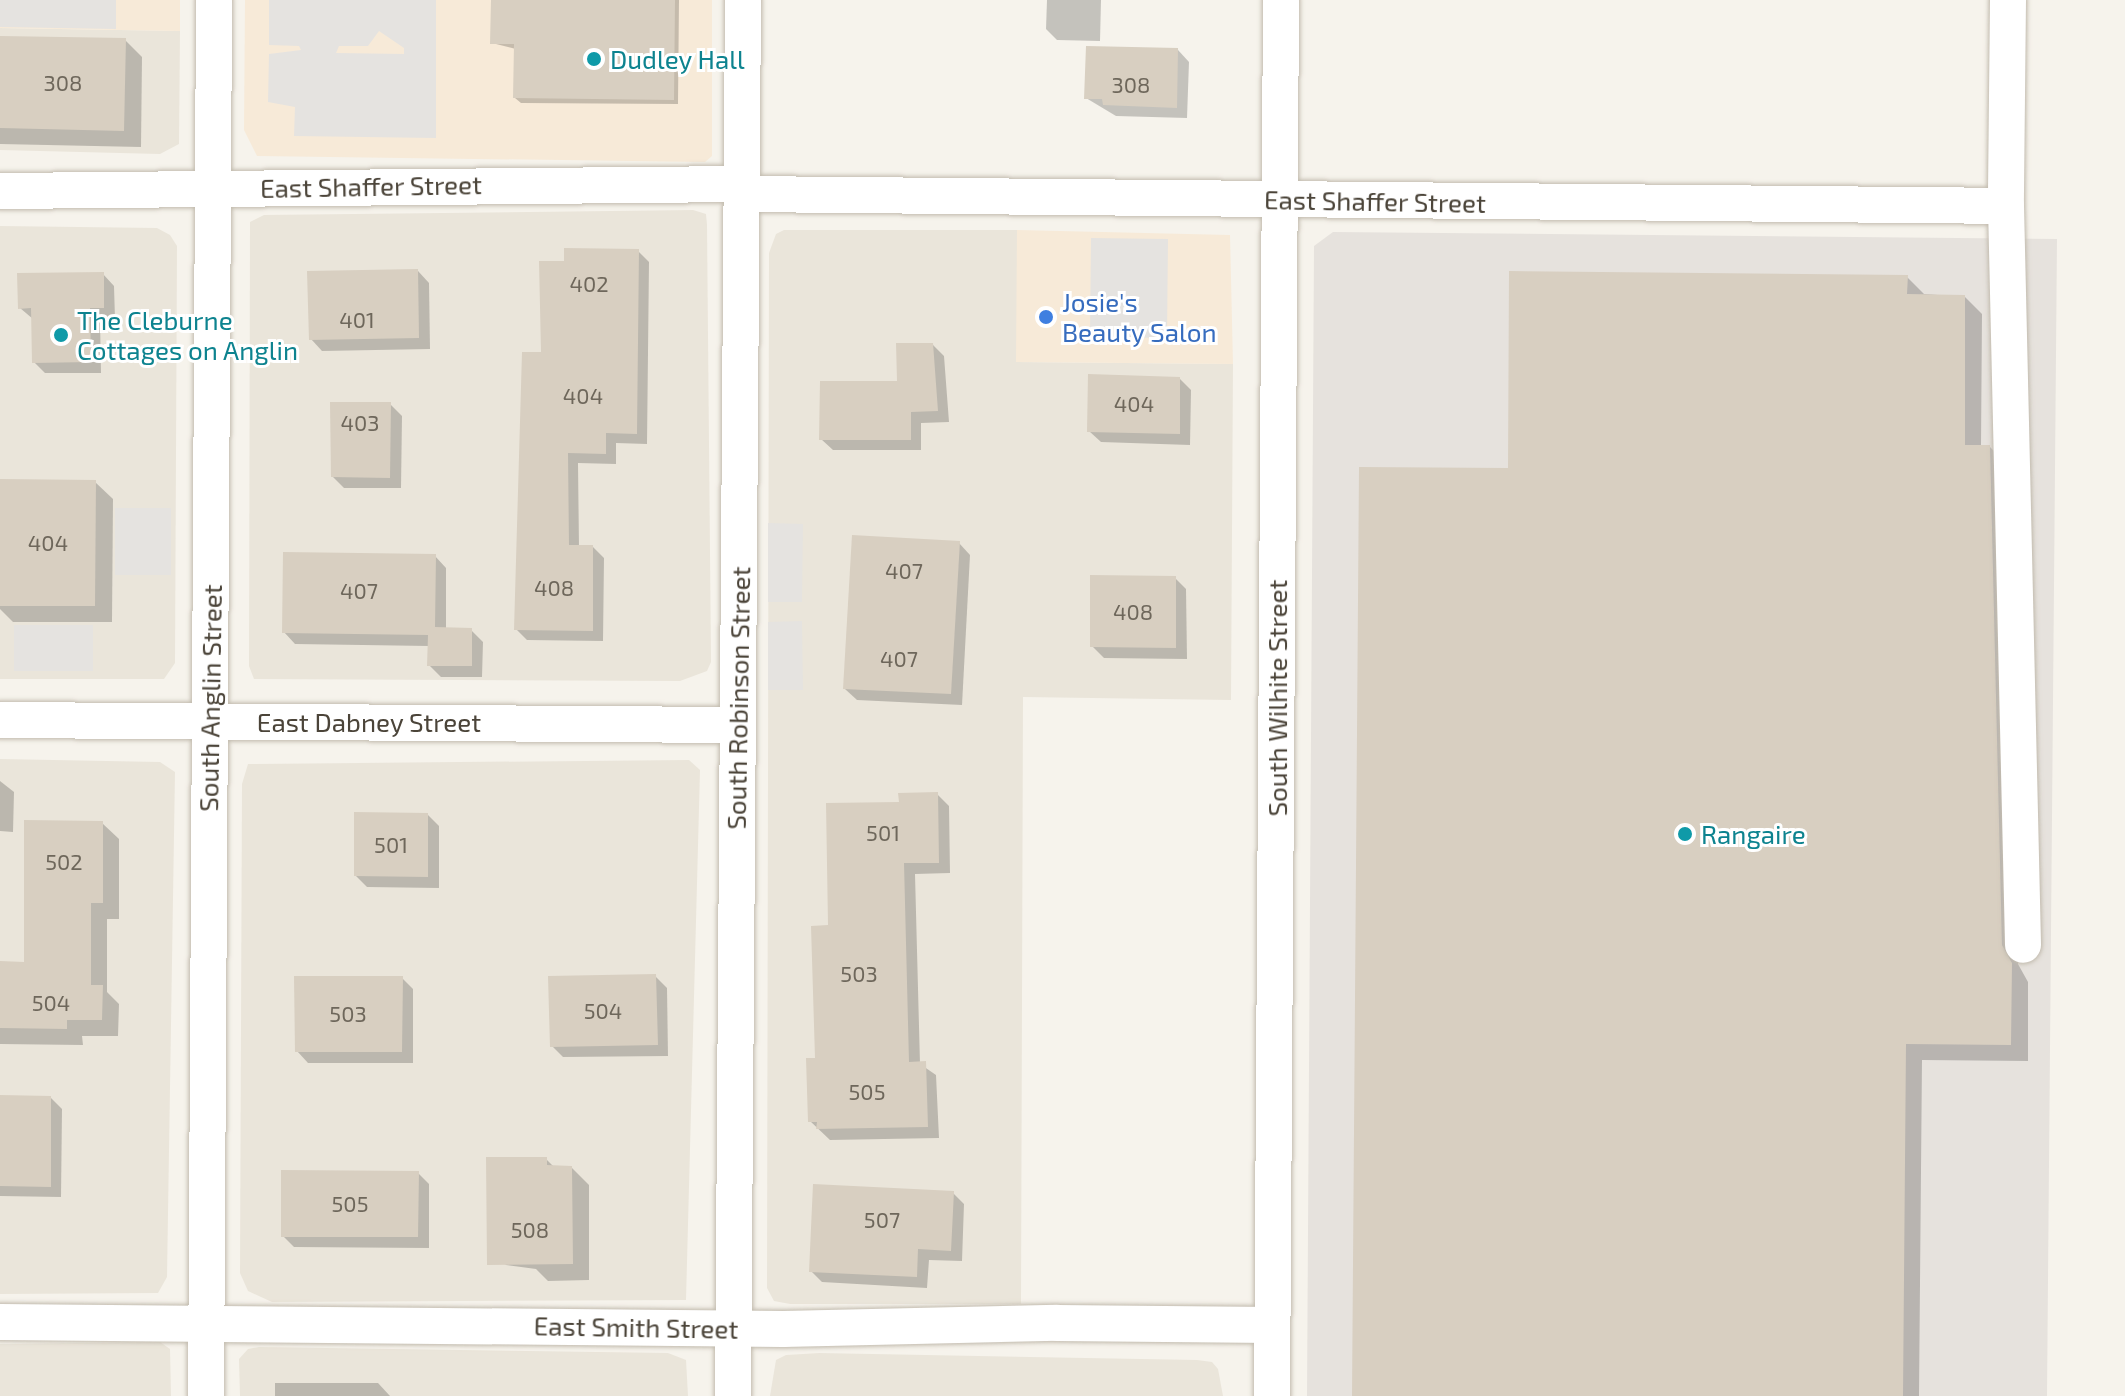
<!DOCTYPE html>
<style>
body{margin:0}
#map{position:relative;width:2125px;height:1396px;overflow:hidden;background:#f6f3ec;font-family:"Exo 2",sans-serif}
div>[style]{position:absolute}
.residential>*{inset:0;background:#eae5da}
.commercial>*{inset:0;background:#f7ead8}
.industrial>*{inset:0;background:#e6e2dd}
.parking>*{inset:0;background:#e5e3e0}
.shadow>*{inset:0;background:#0003}
.building>*{inset:0;background:#d8cfc1}
.roads{filter:drop-shadow(0 0 2px #c2bbae) drop-shadow(0 0 2px #c2bbae)}
.street>*{height:36px;margin:-18px;padding:0 18px;transform-origin:18px;border-radius:18px;background:#fff}
.dots>*{width:22px;height:22px;translate:-50% -50%;box-sizing:border-box;border:4px solid #fff;border-radius:50%}
span{translate:-50% -50%;white-space:nowrap;text-align:center;line-height:1.15;-webkit-text-stroke:6px #fff;paint-order:stroke}
.number-label{font-size:22px;color:#6e675b}
.number-label span{-webkit-text-stroke-width:0}
.culture-label{font-size:26px;color:#0d838f}
.left{translate:0 -50%;text-align:left}
.street-label{font-size:26px;color:#4b4439}
.shop-label{font-size:26px;color:#366cbe}
</style>
<div id="map">
<div class="residential">
<i style="clip-path:polygon(0 28px,180px 31px,179px 144px,160px 154px,0 150px)"></i>
<i style="clip-path:polygon(693px 210px,706px 214px,707px 225px,711px 662px,707px 671px,680px 681px,254px 679px,249px 666px,250px 222px,264px 215px)"></i>
<i style="clip-path:polygon(0 226px,157px 228px,170px 235px,177px 246px,175px 663px,164px 679px,0 679px)"></i>
<i style="clip-path:polygon(784px 230px,1017px 230px,1017px 362px,1233px 364px,1231px 700px,1023px 697px,1021px 1304px,790px 1304px,774px 1301px,767px 1288px,769px 253px,776px 234px)"></i>
<i style="clip-path:polygon(0 759px,160px 762px,175px 772px,167px 1277px,158px 1293px,0 1294px)"></i>
<i style="clip-path:polygon(689px 760px,700px 770px,686px 1300px,272px 1302px,248px 1291px,240px 1273px,242px 784px,248px 764px)"></i>
<i style="clip-path:polygon(160px 1342px,170px 1349px,171px 1396px,0 1396px,0 1344px)"></i>
<i style="clip-path:polygon(259px 1347px,668px 1353px,686px 1360px,688px 1396px,240px 1396px,239px 1359px,248px 1349px)"></i>
<i style="clip-path:polygon(820px 1353px,1197px 1360px,1212px 1362px,1218px 1369px,1223px 1396px,770px 1396px,776px 1360px,786px 1355px)"></i>
</div>
<div class="commercial">
<i style="clip-path:polygon(0 0,180px 0,180px 31px,0 28px)"></i>
<i style="clip-path:polygon(245px 0,712px 0,712px 156px,705px 162px,257px 156px,244px 130px)"></i>
<i style="clip-path:polygon(1017px 230px,1230px 235px,1233px 364px,1016px 362px)"></i>
</div>
<div class="industrial">
<i style="clip-path:polygon(1333px 232px,2057px 239px,2047px 1396px,1307px 1396px,1314px 246px)"></i>
</div>
<div class="parking">
<i style="clip-path:polygon(0 0,116px 0,116px 29px,0 27px)"></i>
<i style="clip-path:polygon(evenodd,269px 0,436px 0,436px 138px,294px 136px,295px 107px,268px 102px,269px 54px,301px 50px,299px 46px,269px 45px,269px 0,379px 31px,404px 48px,404px 54px,336px 53px,339px 46px,368px 46px,379px 31px)"></i>
<i style="clip-path:polygon(1091px 238px,1168px 239px,1167px 338px,1090px 337px)"></i>
<i style="clip-path:polygon(115px 508px,171px 508px,171px 575px,115px 575px)"></i>
<i style="clip-path:polygon(768px 523px,803px 524px,802px 602px,768px 602px)"></i>
<i style="clip-path:polygon(802px 621px,803px 690px,768px 690px,768px 622px)"></i>
<i style="clip-path:polygon(14px 625px,93px 625px,93px 671px,14px 671px)"></i>
</div>
<div class="shadow">
<i style="clip-path:polygon(493px 0,679px 0,678px 104px,521px 103px,515px 98px,516px 49px,492px 43px)"></i>
<i style="clip-path:polygon(1047px 0,1101px 0,1100px 41px,1057px 40px,1046px 29px)"></i>
<i style="clip-path:polygon(0 38px,125px 40px,142px 57px,141px 147px,0 144px)"></i>
<i style="clip-path:polygon(1178px 50px,1189px 62px,1187px 118px,1116px 116px,1086px 98px)"></i>
<i style="clip-path:polygon(638px 251px,649px 262px,647px 444px,616px 443px,616px 464px,578px 463px,579px 547px,593px 547px,604px 558px,603px 641px,527px 640px,516px 629px,543px 354px,566px 263px)"></i>
<i style="clip-path:polygon(418px 271px,429px 283px,430px 349px,322px 351px,311px 339px)"></i>
<i style="clip-path:polygon(103px 274px,114px 286px,115px 319px,100px 319px,101px 373px,45px 373px,34px 362px,33px 319px,20px 308px)"></i>
<i style="clip-path:polygon(1907px 277px,1924px 294px,1965px 297px,1982px 314px,1981px 447px,1990px 447px,2007px 464px,2018px 964px,2028px 982px,2028px 1061px,1922px 1060px,1919px 1396px,1354px 1396px,1510px 470px)"></i>
<i style="clip-path:polygon(933px 345px,944px 356px,949px 422px,921px 423px,921px 450px,833px 450px,821px 439px,899px 383px)"></i>
<i style="clip-path:polygon(1180px 379px,1191px 390px,1190px 445px,1101px 442px,1089px 431px)"></i>
<i style="clip-path:polygon(390px 404px,402px 416px,401px 488px,344px 488px,333px 477px)"></i>
<i style="clip-path:polygon(0 481px,95px 482px,113px 499px,112px 622px,13px 622px,0 609px)"></i>
<i style="clip-path:polygon(959px 543px,970px 555px,962px 705px,857px 700px,845px 689px)"></i>
<i style="clip-path:polygon(435px 556px,446px 568px,446px 630px,471px 630px,483px 642px,482px 677px,441px 677px,429px 665px,429px 646px,295px 644px,284px 632px)"></i>
<i style="clip-path:polygon(1175px 578px,1186px 589px,1187px 659px,1104px 658px,1092px 646px)"></i>
<i style="clip-path:polygon(0 781px,14px 792px,13px 832px,0 831px)"></i>
<i style="clip-path:polygon(937px 794px,949px 806px,950px 873px,915px 874px,920px 1064px,936px 1075px,939px 1138px,830px 1140px,810px 1121px,830px 927px,901px 804px)"></i>
<i style="clip-path:polygon(428px 815px,439px 826px,439px 888px,367px 887px,356px 876px)"></i>
<i style="clip-path:polygon(102px 823px,119px 839px,119px 919px,107px 919px,107px 992px,119px 1004px,118px 1036px,82px 1036px,83px 1045px,0 1044px,0 963px,26px 964px)"></i>
<i style="clip-path:polygon(655px 976px,667px 988px,668px 1056px,563px 1057px,552px 1046px)"></i>
<i style="clip-path:polygon(402px 978px,413px 989px,413px 1063px,308px 1063px,297px 1051px)"></i>
<i style="clip-path:polygon(0 1097px,51px 1098px,62px 1109px,61px 1197px,0 1196px)"></i>
<i style="clip-path:polygon(546px 1159px,554px 1167px,572px 1168px,589px 1185px,589px 1280px,548px 1281px,536px 1269px,506px 1265px,489px 1248px)"></i>
<i style="clip-path:polygon(418px 1173px,429px 1184px,429px 1248px,294px 1247px,283px 1236px)"></i>
<i style="clip-path:polygon(953px 1193px,964px 1204px,962px 1261px,929px 1260px,927px 1288px,822px 1282px,811px 1271px)"></i>
<i style="clip-path:polygon(275px 1383px,378px 1383px,390px 1396px,275px 1396px)"></i>
</div>
<div class="building">
<i style="clip-path:polygon(491px 0,675px 0,674px 100px,513px 98px,514px 44px,490px 44px)"></i>
<i style="clip-path:polygon(0 36px,126px 38px,124px 131px,0 128px)"></i>
<i style="clip-path:polygon(1086px 46px,1178px 48px,1177px 108px,1103px 105px,1102px 99px,1084px 99px)"></i>
<i style="clip-path:polygon(564px 248px,639px 249px,637px 434px,606px 433px,606px 454px,568px 453px,569px 545px,593px 545px,593px 631px,514px 630px,522px 352px,541px 352px,539px 261px,564px 261px)"></i>
<i style="clip-path:polygon(418px 269px,419px 338px,309px 340px,307px 271px)"></i>
<i style="clip-path:polygon(1509px 271px,1908px 275px,1907px 294px,1965px 295px,1965px 445px,1990px 445px,2002px 945px,2012px 963px,2011px 1045px,1906px 1044px,1903px 1396px,1352px 1396px,1359px 467px,1508px 468px)"></i>
<i style="clip-path:polygon(104px 272px,104px 308px,90px 308px,91px 362px,32px 363px,31px 308px,18px 309px,17px 273px)"></i>
<i style="clip-path:polygon(896px 343px,933px 343px,938px 411px,911px 412px,911px 440px,819px 440px,820px 381px,897px 381px)"></i>
<i style="clip-path:polygon(1088px 374px,1180px 377px,1180px 434px,1087px 432px)"></i>
<i style="clip-path:polygon(330px 402px,391px 402px,390px 478px,331px 477px)"></i>
<i style="clip-path:polygon(0 479px,96px 480px,95px 606px,0 606px)"></i>
<i style="clip-path:polygon(852px 535px,960px 541px,951px 694px,843px 689px)"></i>
<i style="clip-path:polygon(283px 552px,436px 554px,435px 627px,472px 628px,472px 666px,427px 666px,428px 635px,282px 633px)"></i>
<i style="clip-path:polygon(1090px 575px,1176px 576px,1176px 648px,1090px 647px)"></i>
<i style="clip-path:polygon(938px 792px,939px 863px,904px 863px,909px 1062px,926px 1061px,928px 1127px,816px 1129px,817px 1122px,808px 1122px,806px 1058px,815px 1058px,811px 926px,828px 925px,826px 803px,899px 802px,898px 793px)"></i>
<i style="clip-path:polygon(354px 812px,428px 813px,428px 877px,354px 876px)"></i>
<i style="clip-path:polygon(24px 820px,103px 821px,103px 903px,91px 903px,91px 985px,103px 985px,102px 1020px,67px 1020px,67px 1029px,0 1028px,0 961px,24px 962px)"></i>
<i style="clip-path:polygon(656px 974px,658px 1045px,550px 1047px,548px 976px)"></i>
<i style="clip-path:polygon(294px 976px,403px 976px,402px 1052px,295px 1052px)"></i>
<i style="clip-path:polygon(0 1095px,51px 1096px,51px 1187px,0 1186px)"></i>
<i style="clip-path:polygon(486px 1157px,547px 1157px,547px 1165px,572px 1166px,573px 1264px,487px 1265px)"></i>
<i style="clip-path:polygon(281px 1170px,419px 1171px,418px 1237px,281px 1237px)"></i>
<i style="clip-path:polygon(813px 1184px,954px 1191px,951px 1251px,918px 1249px,917px 1277px,809px 1272px)"></i>
</div>
<div class="roads">
<div class="street">
<i style="left:2008px;top:0;width:206px;rotate:90.6deg"></i>
<i style="left:2006px;top:206px;width:739px;rotate:88.68deg"></i>
<i style="left:0;top:191px;width:743px;rotate:-0.54deg"></i>
<i style="left:743px;top:194px;width:1263px;rotate:0.54deg"></i>
<i style="left:0;top:720px;width:738px;rotate:0.39deg"></i>
<i style="left:0;top:1322px;width:783px;rotate:0.51deg"></i>
<i style="left:783px;top:1329px;width:274px;rotate:-1.3deg"></i>
<i style="left:1057px;top:1323px;width:215px;rotate:0.5deg"></i>
<i style="left:206px;top:1396px;width:1396px;rotate:-89.67deg"></i>
<i style="left:733px;top:1396px;width:1396px;rotate:-89.59deg"></i>
<i style="left:1272px;top:1396px;width:1396px;rotate:-89.63deg"></i>
</div>
</div>
<div class="dots">
<i style="left:594px;top:59px;background:#0f9aa8"></i>
<i style="left:1046px;top:317px;background:#3f7fe0"></i>
<i style="left:61px;top:335px;background:#0f9aa8"></i>
<i style="left:1685px;top:834px;background:#0f9aa8"></i>
</div>
<div class="number-label">
<span style="left:63px;top:83px">308</span>
<span style="left:1131px;top:85px">308</span>
<span style="left:589px;top:284px">402</span>
<span style="left:357px;top:320px">401</span>
<span style="left:583px;top:396px">404</span>
<span style="left:1134px;top:404px">404</span>
<span style="left:360px;top:423px">403</span>
<span style="left:48px;top:543px">404</span>
<span style="left:904px;top:571px">407</span>
<span style="left:554px;top:588px">408</span>
<span style="left:359px;top:591px">407</span>
<span style="left:1133px;top:612px">408</span>
<span style="left:899px;top:659px">407</span>
<span style="left:883px;top:833px">501</span>
<span style="left:391px;top:845px">501</span>
<span style="left:64px;top:862px">502</span>
<span style="left:859px;top:974px">503</span>
<span style="left:51px;top:1003px">504</span>
<span style="left:603px;top:1011px">504</span>
<span style="left:348px;top:1014px">503</span>
<span style="left:867px;top:1092px">505</span>
<span style="left:350px;top:1204px">505</span>
<span style="left:882px;top:1220px">507</span>
<span style="left:530px;top:1230px">508</span>
</div>
<div class="culture-label">
<span class="left" style="left:610px;top:59px">Dudley Hall</span>
<span class="left" style="left:77px;top:335px">The Cleburne<br>Cottages on Anglin</span>
<span class="left" style="left:1701px;top:834px">Rangaire</span>
</div>
<div class="street-label">
<span style="left:371px;top:186px;rotate:-1deg">East Shaffer Street</span>
<span style="left:1375px;top:201px;rotate:1deg">East Shaffer Street</span>
<span style="left:210px;top:698px;rotate:-89deg">South Anglin Street</span>
<span style="left:738px;top:698px;rotate:-89deg">South Robinson Street</span>
<span style="left:1277px;top:698px;rotate:-90deg">South Wilhite Street</span>
<span style="left:369px;top:722px">East Dabney Street</span>
<span style="left:636px;top:1327px;rotate:1deg">East Smith Street</span>
</div>
<div class="shop-label">
<span class="left" style="left:1062px;top:317px">Josie's<br>Beauty Salon</span>
</div>
</div>
